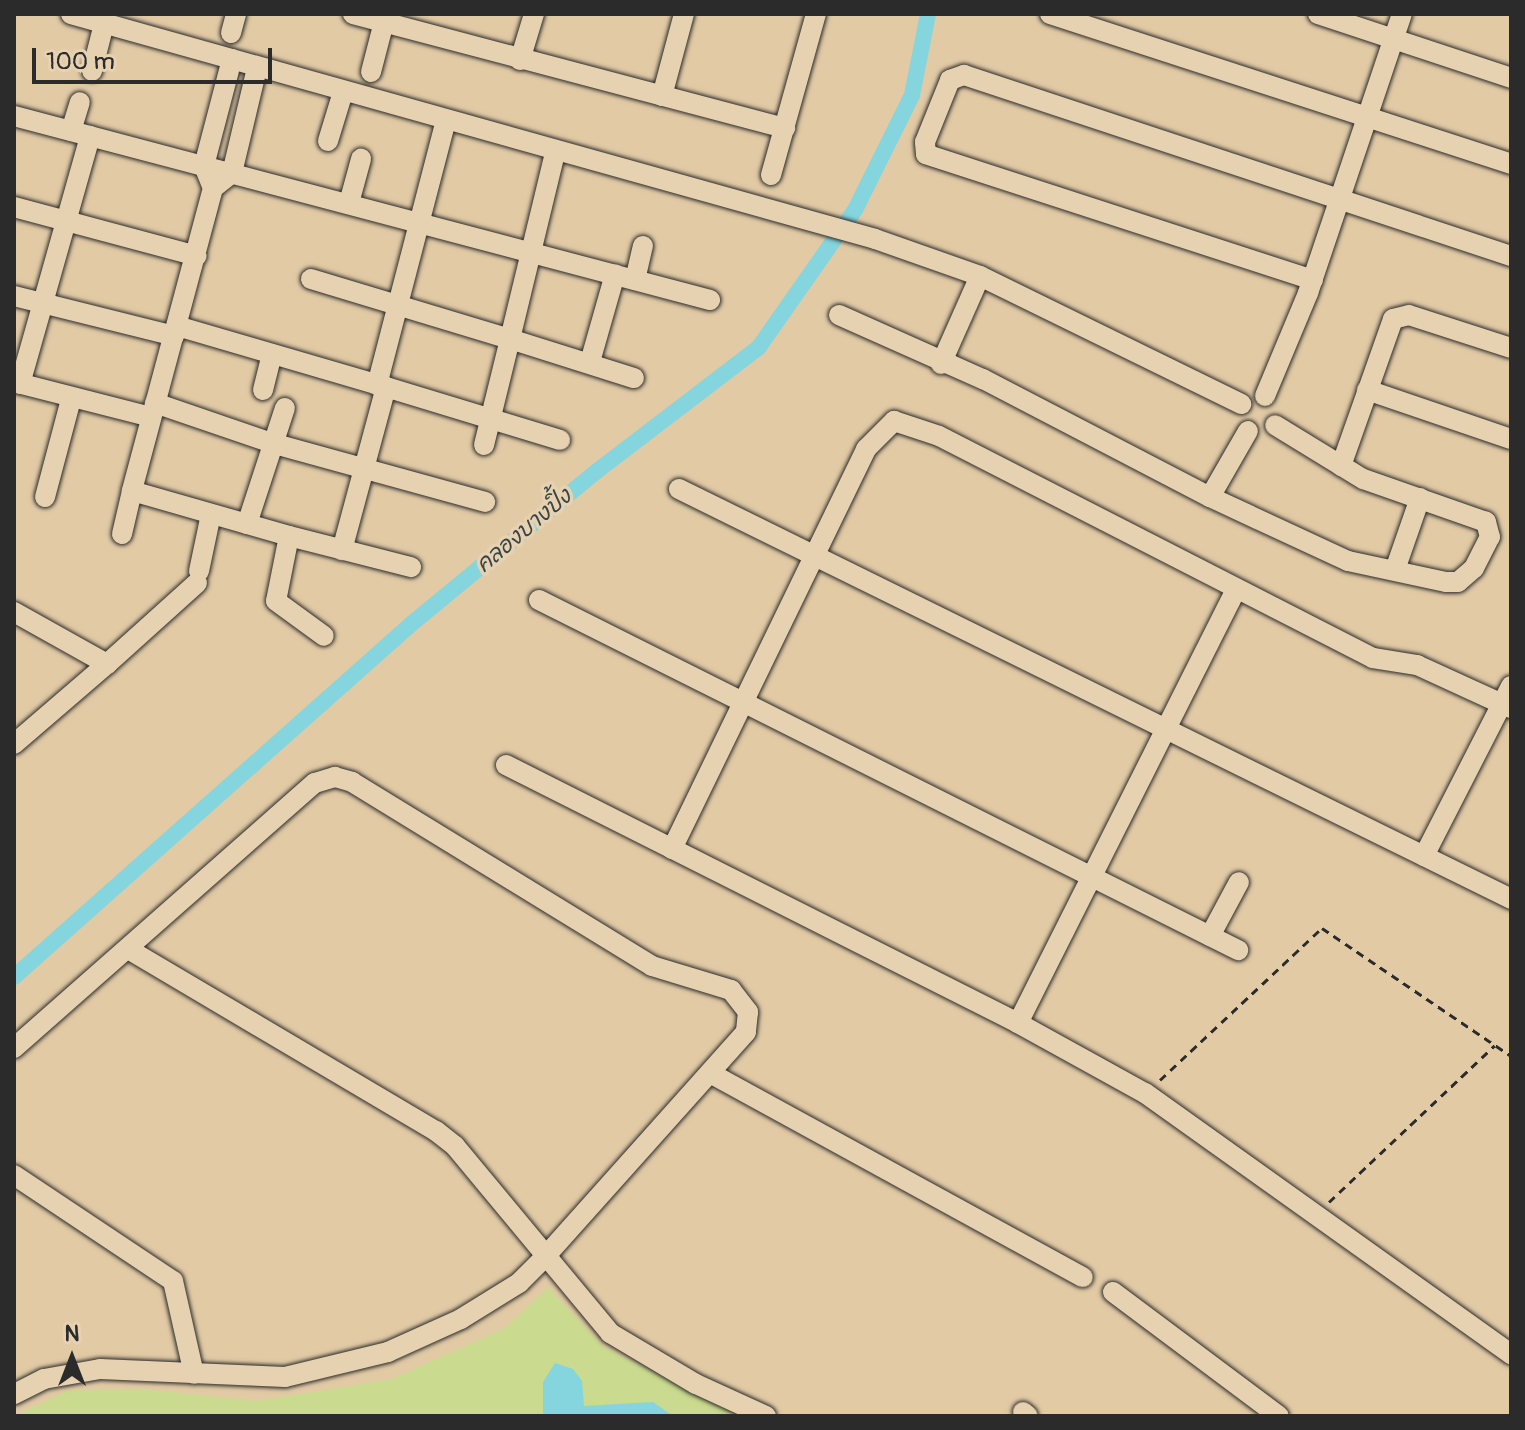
<!DOCTYPE html>
<meta charset="utf-8">
<style>
body{margin:0}
#map{position:relative;width:1525px;height:1430px;overflow:hidden;background:#e2caa5;font-family:Pangolin,"Playpen Sans Thai",sans-serif}
div>[style]{position:absolute}
.green>*{inset:0;background:#cada8e}
.water>*{inset:0;background:#84d5dd}
.canal>*{height:16px;margin:-8px;padding:0 8px;transform-origin:8px;border-radius:8px;background:#84d5dd}
.path>*{height:3px;margin-top:-1.5px;transform-origin:0;background:repeating-linear-gradient(90deg,#2b2b2b 0 8px,transparent 0 14px)}
.roads{filter:drop-shadow(0 0 2px #2b2b2b) drop-shadow(0 0 2px #2b2b2b)}
.minor>*{height:20px;margin:-10px;padding:0 10px;transform-origin:10px;border-radius:10px;background:#e6d1b0}
span{translate:-50% -50%;white-space:nowrap;text-align:center;line-height:1.15;-webkit-text-stroke:7px #e6d1b0;paint-order:stroke}
.water-label{font-size:22px;color:#384446;font-style:italic}
.frame{position:absolute;inset:0;border:16px solid #2b2b2b;pointer-events:none}
.north{position:absolute;left:32px;top:1318px;width:80px;height:80px;-webkit-text-stroke:6px #e6d1b0;paint-order:stroke;rotate:0deg;font-size:22px;font-weight:700;line-height:32px;text-align:center;color:#2b2b2b}
.north::after{content:'';display:block;margin:auto;width:28px;height:36px;background:#2b2b2b;clip-path:polygon(50% 0,100% 100%,50% 72%,0 100%)}
.scale{position:absolute;left:32px;top:48px;width:240px;height:36px;box-sizing:border-box;border:4px solid #2b2b2b;border-top:0;padding-left:10px;font-size:24px;line-height:28px;white-space:nowrap;color:#2b2b2b;-webkit-text-stroke:6px #e6d1b0;paint-order:stroke}
</style>
<div id="map">
<div class="green">
<i style="clip-path:polygon(548px 1287px,603px 1346px,738px 1416px,14px 1416px,69px 1390px,144px 1389px,257px 1401px,392px 1379px,505px 1328px)"></i>
</div>
<div class="water">
<i style="clip-path:polygon(555px 1363px,573px 1369px,582px 1381px,584px 1406px,653px 1402px,673px 1416px,543px 1416px,543px 1382px)"></i>
</div>
<div class="canal">
<i style="left:14px;top:977px;width:530px;rotate:-41.63deg"></i>
<i style="left:410px;top:625px;width:242px;rotate:-39.5deg"></i>
<i style="left:597px;top:471px;width:204px;rotate:-37.4deg"></i>
<i style="left:759px;top:347px;width:167px;rotate:-55deg"></i>
<i style="left:855px;top:210px;width:128px;rotate:-63.6deg"></i>
<i style="left:912px;top:95px;width:83px;rotate:-78.8deg"></i>
</div>
<div class="path">
<i style="left:1160px;top:1080px;width:222px;rotate:-43.2deg"></i>
<i style="left:1322px;top:928px;width:228px;rotate:34.1deg"></i>
<i style="left:1329px;top:1202px;width:228px;rotate:-43.4deg"></i>
</div>
<div class="roads">
<div class="minor">
<i style="left:71px;top:14px;width:835px;rotate:15.63deg"></i>
<i style="left:875px;top:239px;width:111px;rotate:19.4deg"></i>
<i style="left:980px;top:276px;width:291px;rotate:26.1deg"></i>
<i style="left:353px;top:14px;width:447px;rotate:14.8deg"></i>
<i style="left:1050px;top:14px;width:485px;rotate:18deg"></i>
<i style="left:1318px;top:14px;width:203px;rotate:18.3deg"></i>
<i style="left:231px;top:33px;width:20px;rotate:-75deg"></i>
<i style="left:232px;top:59px;width:111px;rotate:104.7deg"></i>
<i style="left:204px;top:166px;width:24px;rotate:68deg"></i>
<i style="left:213px;top:188px;width:24px;rotate:-38deg"></i>
<i style="left:232px;top:173px;width:108px;rotate:-76.6deg"></i>
<i style="left:520px;top:60px;width:48px;rotate:-73.1deg"></i>
<i style="left:92px;top:71px;width:49px;rotate:-75.7deg"></i>
<i style="left:371px;top:72px;width:60px;rotate:-75.5deg"></i>
<i style="left:662px;top:96px;width:85px;rotate:-75deg"></i>
<i style="left:14px;top:116px;width:720px;rotate:14.81deg"></i>
<i style="left:71px;top:131px;width:30px;rotate:-73deg"></i>
<i style="left:328px;top:141px;width:51px;rotate:-73deg"></i>
<i style="left:771px;top:175px;width:167px;rotate:-74.4deg"></i>
<i style="left:213px;top:188px;width:314px;rotate:105deg"></i>
<i style="left:132px;top:491px;width:163px;rotate:16deg"></i>
<i style="left:289px;top:536px;width:66px;rotate:101.3deg"></i>
<i style="left:276px;top:601px;width:59px;rotate:36.1deg"></i>
<i style="left:349px;top:203px;width:46px;rotate:-74.7deg"></i>
<i style="left:14px;top:207px;width:189px;rotate:15deg"></i>
<i style="left:311px;top:279px;width:208px;rotate:16.8deg"></i>
<i style="left:510px;top:339px;width:191px;rotate:-76.4deg"></i>
<i style="left:635px;top:280px;width:35px;rotate:-77deg"></i>
<i style="left:1313px;top:280px;width:407px;rotate:-162deg"></i>
<i style="left:926px;top:154px;width:12px;rotate:-95deg"></i>
<i style="left:925px;top:142px;width:67px;rotate:-68deg"></i>
<i style="left:950px;top:80px;width:15px;rotate:-20deg"></i>
<i style="left:964px;top:75px;width:576px;rotate:18.31deg"></i>
<i style="left:14px;top:296px;width:165px;rotate:14deg"></i>
<i style="left:839px;top:315px;width:158px;rotate:24deg"></i>
<i style="left:983px;top:379px;width:256px;rotate:27.5deg"></i>
<i style="left:1210px;top:497px;width:76px;rotate:-60.1deg"></i>
<i style="left:177px;top:326px;width:218px;rotate:16.3deg"></i>
<i style="left:386px;top:387px;width:169px;rotate:105.1deg"></i>
<i style="left:590px;top:362px;width:91px;rotate:-74.1deg"></i>
<i style="left:941px;top:364px;width:96px;rotate:-66.1deg"></i>
<i style="left:14px;top:382px;width:141px;rotate:14.3deg"></i>
<i style="left:20px;top:384px;width:258px;rotate:-74.2deg"></i>
<i style="left:377px;top:385px;width:273px;rotate:-75.4deg"></i>
<i style="left:386px;top:387px;width:182px;rotate:16.9deg"></i>
<i style="left:263px;top:390px;width:37px;rotate:-76deg"></i>
<i style="left:1367px;top:390px;width:152px;rotate:18.8deg"></i>
<i style="left:1265px;top:396px;width:112px;rotate:-67.3deg"></i>
<i style="left:1308px;top:293px;width:294px;rotate:-71.4deg"></i>
<i style="left:155px;top:403px;width:127px;rotate:18.9deg"></i>
<i style="left:275px;top:444px;width:218px;rotate:15.4deg"></i>
<i style="left:484px;top:445px;width:109px;rotate:-76.2deg"></i>
<i style="left:510px;top:339px;width:130px;rotate:17.5deg"></i>
<i style="left:1341px;top:466px;width:156px;rotate:-70.5deg"></i>
<i style="left:1393px;top:319px;width:16px;rotate:-14deg"></i>
<i style="left:1409px;top:315px;width:107px;rotate:17.9deg"></i>
<i style="left:679px;top:489px;width:928px;rotate:26.23deg"></i>
<i style="left:45px;top:497px;width:101px;rotate:-75.1deg"></i>
<i style="left:1210px;top:497px;width:152px;rotate:24.9deg"></i>
<i style="left:1348px;top:561px;width:100px;rotate:12.1deg"></i>
<i style="left:1446px;top:582px;width:12px"></i>
<i style="left:1458px;top:582px;width:21px;rotate:-41deg"></i>
<i style="left:1474px;top:568px;width:35px;rotate:-63deg"></i>
<i style="left:1490px;top:537px;width:16px;rotate:-105deg"></i>
<i style="left:1486px;top:522px;width:130px;rotate:-160.7deg"></i>
<i style="left:1363px;top:479px;width:103px;rotate:-148.5deg"></i>
<i style="left:247px;top:524px;width:122px;rotate:-71.9deg"></i>
<i style="left:122px;top:534px;width:44px;rotate:-76.9deg"></i>
<i style="left:289px;top:536px;width:126px;rotate:14.3deg"></i>
<i style="left:1396px;top:567px;width:73px;rotate:-70.8deg"></i>
<i style="left:199px;top:571px;width:58px;rotate:-78.1deg"></i>
<i style="left:539px;top:600px;width:782px;rotate:26.6deg"></i>
<i style="left:14px;top:612px;width:107px;rotate:29.2deg"></i>
<i style="left:107px;top:664px;width:121px;rotate:-42deg"></i>
<i style="left:14px;top:744px;width:123px;rotate:-40.7deg"></i>
<i style="left:506px;top:765px;width:573px;rotate:26.74deg"></i>
<i style="left:1018px;top:1023px;width:145px;rotate:28.9deg"></i>
<i style="left:1145px;top:1093px;width:450px;rotate:35.5deg"></i>
<i style="left:672px;top:849px;width:445px;rotate:-64.1deg"></i>
<i style="left:866px;top:449px;width:40px;rotate:-45deg"></i>
<i style="left:894px;top:421px;width:47px;rotate:18.4deg"></i>
<i style="left:939px;top:436px;width:487px;rotate:27.1deg"></i>
<i style="left:1373px;top:658px;width:45px;rotate:9deg"></i>
<i style="left:1417px;top:665px;width:103px;rotate:24.6deg"></i>
<i style="left:1424px;top:856px;width:191px;rotate:-62.9deg"></i>
<i style="left:1210px;top:936px;width:61px;rotate:-61.8deg"></i>
<i style="left:128px;top:949px;width:358px;rotate:30.6deg"></i>
<i style="left:436px;top:1131px;width:24px;rotate:38deg"></i>
<i style="left:455px;top:1146px;width:243px;rotate:50.3deg"></i>
<i style="left:610px;top:1333px;width:100px;rotate:30.7deg"></i>
<i style="left:696px;top:1384px;width:77px;rotate:24.6deg"></i>
<i style="left:1018px;top:1023px;width:485px;rotate:-63.3deg"></i>
<i style="left:14px;top:1048px;width:401px;rotate:-41.4deg"></i>
<i style="left:315px;top:783px;width:21px;rotate:-17deg"></i>
<i style="left:335px;top:777px;width:18px;rotate:16deg"></i>
<i style="left:352px;top:782px;width:352px;rotate:31.5deg"></i>
<i style="left:652px;top:966px;width:83px;rotate:16.9deg"></i>
<i style="left:731px;top:990px;width:28px;rotate:52deg"></i>
<i style="left:748px;top:1012px;width:20px;rotate:96deg"></i>
<i style="left:746px;top:1032px;width:302px;rotate:131.8deg"></i>
<i style="left:545px;top:1257px;width:37px;rotate:135deg"></i>
<i style="left:519px;top:1283px;width:68px;rotate:148.2deg"></i>
<i style="left:461px;top:1319px;width:80px;rotate:155.7deg"></i>
<i style="left:388px;top:1352px;width:106px;rotate:166.4deg"></i>
<i style="left:285px;top:1377px;width:185px;rotate:-177.5deg"></i>
<i style="left:100px;top:1369px;width:57px;rotate:169.9deg"></i>
<i style="left:44px;top:1379px;width:34px;rotate:153deg"></i>
<i style="left:710px;top:1073px;width:425px;rotate:28.7deg"></i>
<i style="left:14px;top:1175px;width:191px;rotate:33.7deg"></i>
<i style="left:173px;top:1281px;width:95px;rotate:77.3deg"></i>
<i style="left:1113px;top:1292px;width:207px;rotate:36.8deg"></i>
<i style="left:1023px;top:1412px;width:6px;rotate:39deg"></i>
</div>
</div>
<div class="water-label">
<span style="left:524px;top:531px;rotate:-40deg">คลองบางปิ้ง</span>
</div>
<div class="frame"></div>
<div class="north">N</div>
<div class="scale">100 m</div>
</div>
